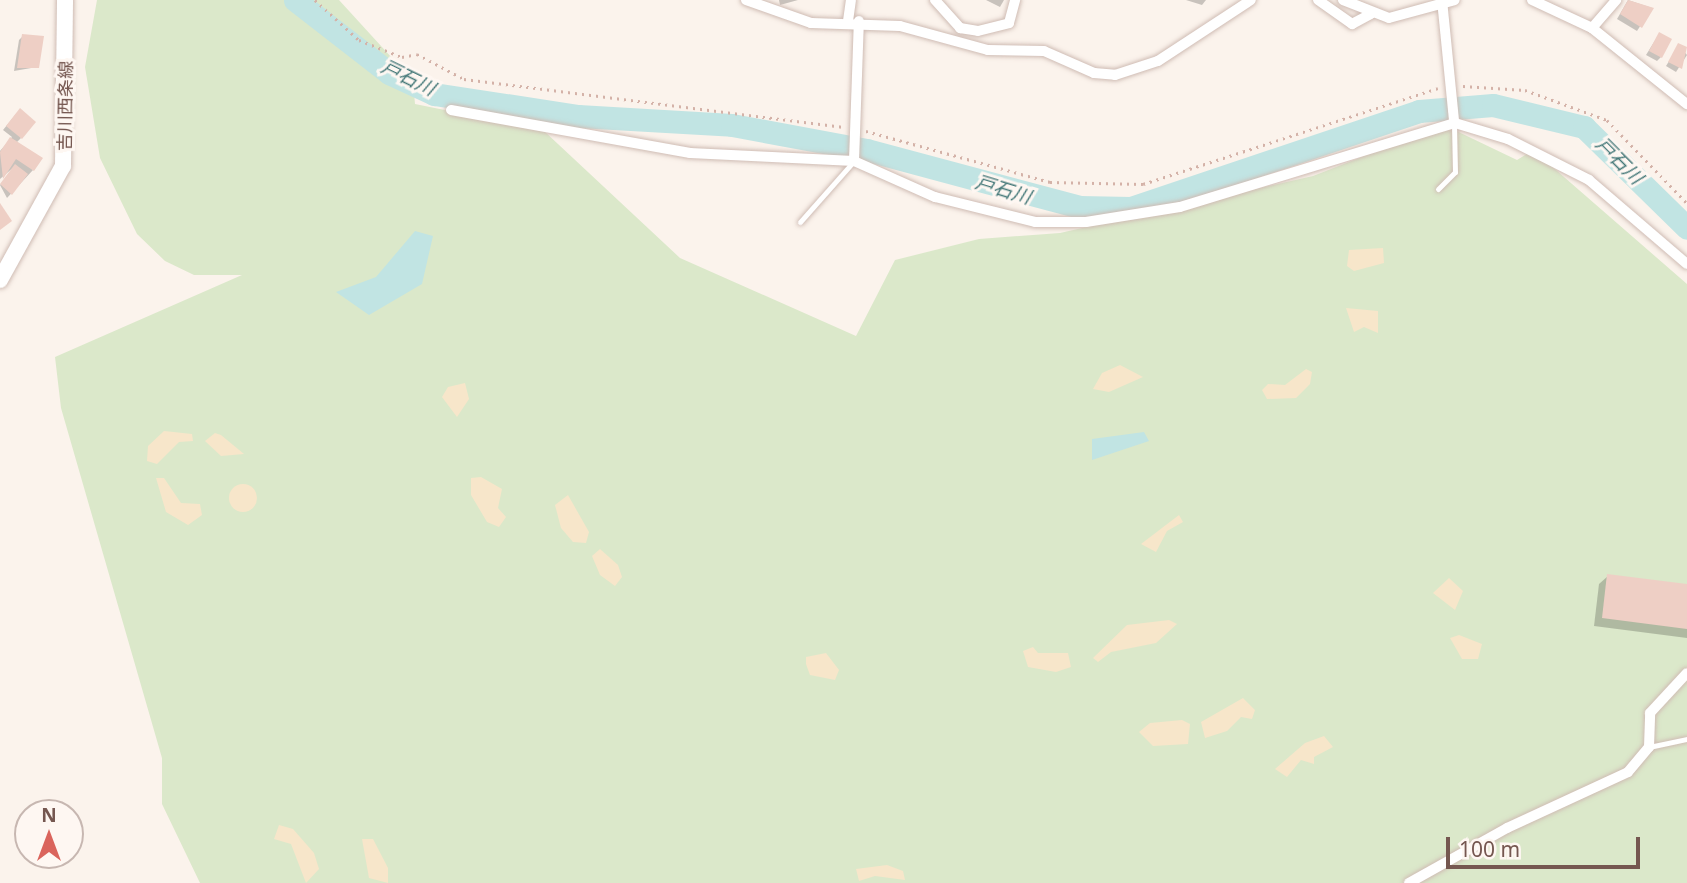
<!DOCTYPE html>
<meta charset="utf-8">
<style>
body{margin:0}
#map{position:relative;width:1687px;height:883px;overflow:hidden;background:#fbf3ec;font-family:"Noto Sans","Noto Sans JP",sans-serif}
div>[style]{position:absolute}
.green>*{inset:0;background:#dbe8ca}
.sand>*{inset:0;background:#f7e6ca}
.round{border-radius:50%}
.water>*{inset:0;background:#c1e4e3}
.shadow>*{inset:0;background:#0003}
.river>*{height:23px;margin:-11.5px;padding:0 11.5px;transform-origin:11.5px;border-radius:11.5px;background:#c1e4e3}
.building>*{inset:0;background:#eecfc5}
.path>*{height:2.5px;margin-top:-1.25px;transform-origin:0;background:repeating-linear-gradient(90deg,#d4b2a8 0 2px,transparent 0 7px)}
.roads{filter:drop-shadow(0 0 2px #cfbcb4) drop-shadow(0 0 2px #cfbcb4)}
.service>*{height:5px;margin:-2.5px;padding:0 2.5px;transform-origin:2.5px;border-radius:2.5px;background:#fff}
.minor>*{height:10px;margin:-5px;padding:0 5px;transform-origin:5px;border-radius:5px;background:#fff}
.secondary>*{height:16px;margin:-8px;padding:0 8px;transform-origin:8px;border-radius:8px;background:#fff}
span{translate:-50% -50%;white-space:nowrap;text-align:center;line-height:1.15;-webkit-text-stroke:6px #fef7f2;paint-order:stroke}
.street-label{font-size:18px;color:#755750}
.water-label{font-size:19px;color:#447878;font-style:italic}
.north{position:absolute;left:14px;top:799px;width:70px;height:70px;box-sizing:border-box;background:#fef7f2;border:2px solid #c7b7b1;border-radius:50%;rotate:0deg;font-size:19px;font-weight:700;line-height:28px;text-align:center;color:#755750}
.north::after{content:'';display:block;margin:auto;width:24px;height:32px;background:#da645c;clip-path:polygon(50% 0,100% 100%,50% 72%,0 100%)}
.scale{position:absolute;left:1446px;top:837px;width:194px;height:32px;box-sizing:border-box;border:4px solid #755750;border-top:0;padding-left:9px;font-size:21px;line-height:24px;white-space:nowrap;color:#755750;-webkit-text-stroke:5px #fef7f2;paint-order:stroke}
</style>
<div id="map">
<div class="green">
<i style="clip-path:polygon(97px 0,339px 0,413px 81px,415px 104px,543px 130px,680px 258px,856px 336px,895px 260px,979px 239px,1060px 233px,1313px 176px,1444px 125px,1517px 160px,1533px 150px,1687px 284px,1687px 883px,200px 883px,162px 804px,162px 758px,61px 408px,55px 357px,242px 275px,194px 275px,165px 261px,137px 234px,100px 158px,85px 67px)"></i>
</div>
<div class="sand">
<i style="clip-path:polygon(1383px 248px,1384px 263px,1354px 271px,1347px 266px,1349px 250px)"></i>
<i style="clip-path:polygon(1346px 308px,1378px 311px,1378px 333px,1364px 327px,1354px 332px)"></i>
<i style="clip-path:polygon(1120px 365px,1143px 377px,1109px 392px,1093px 389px,1102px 373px)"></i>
<i style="clip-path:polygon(1306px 369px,1312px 372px,1310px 384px,1296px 398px,1267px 399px,1262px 390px,1268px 384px,1285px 385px)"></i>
<i style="clip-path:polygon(465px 383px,469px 399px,457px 417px,442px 397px,448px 387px)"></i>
<i style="clip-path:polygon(164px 431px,192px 434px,193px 441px,179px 442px,157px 464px,147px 461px,148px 446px)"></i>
<i style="clip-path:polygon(215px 433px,221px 435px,244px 454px,221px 456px,205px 441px)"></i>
<i style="clip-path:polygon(481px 477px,502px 489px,498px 508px,506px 517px,499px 527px,487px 522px,471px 495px,471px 478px)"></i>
<i style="clip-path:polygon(156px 478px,164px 478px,181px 503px,200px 504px,202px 515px,188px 525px,166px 512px)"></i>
<i class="round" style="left:229px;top:484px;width:28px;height:28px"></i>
<i style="clip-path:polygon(568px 495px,589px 532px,586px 543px,573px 542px,561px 528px,555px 505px)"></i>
<i style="clip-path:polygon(1179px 515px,1183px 522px,1167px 531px,1156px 552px,1141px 544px)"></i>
<i style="clip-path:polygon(600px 549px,618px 565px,622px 577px,615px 586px,600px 575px,592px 556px)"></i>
<i style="clip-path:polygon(1449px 578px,1463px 591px,1455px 610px,1433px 593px)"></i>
<i style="clip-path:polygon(1169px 620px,1177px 624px,1156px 643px,1111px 652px,1098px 662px,1093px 658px,1127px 625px)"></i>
<i style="clip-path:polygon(1459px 635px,1482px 644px,1478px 659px,1462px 659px,1450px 638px)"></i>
<i style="clip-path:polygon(1033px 647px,1038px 653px,1068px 653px,1071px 667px,1056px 672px,1028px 667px,1023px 651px)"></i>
<i style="clip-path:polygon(826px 653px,839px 670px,835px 680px,810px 675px,806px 664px,806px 657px)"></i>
<i style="clip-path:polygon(1243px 698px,1255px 710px,1252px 719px,1241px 717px,1227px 731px,1205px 738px,1201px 722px)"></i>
<i style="clip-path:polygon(1182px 720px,1190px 724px,1188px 744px,1153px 746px,1139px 732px,1150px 723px)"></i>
<i style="clip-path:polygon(1324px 736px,1333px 747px,1314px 757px,1314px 764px,1301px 760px,1287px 777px,1275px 769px,1305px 743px)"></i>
<i style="clip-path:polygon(279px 825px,293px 829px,314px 853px,319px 869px,306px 883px,291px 844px,274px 839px)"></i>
<i style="clip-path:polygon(362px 839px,373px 839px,388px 868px,388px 883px,369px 878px)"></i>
<i style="clip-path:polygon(887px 865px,903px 871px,905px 880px,875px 876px,859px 881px,856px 869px)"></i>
</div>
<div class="water">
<i style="clip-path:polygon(415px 231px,433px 236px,422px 284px,369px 315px,336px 292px,376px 277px)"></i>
<i style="clip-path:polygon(1144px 432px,1149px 441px,1092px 460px,1092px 439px)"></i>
</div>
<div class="shadow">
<i style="clip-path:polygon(779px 0,798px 0,780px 5px)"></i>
<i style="clip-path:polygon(986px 0,1004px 0,1000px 7px)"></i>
<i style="clip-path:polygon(1186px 0,1206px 0,1202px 5px)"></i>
<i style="clip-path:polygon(1628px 0,1652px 8px,1637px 31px,1617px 19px)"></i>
<i style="clip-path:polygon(1659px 34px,1661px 57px,1657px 61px,1646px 55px)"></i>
<i style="clip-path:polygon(23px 36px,37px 67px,14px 71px,19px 40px)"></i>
<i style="clip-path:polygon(1679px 45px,1687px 55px,1676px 72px,1666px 66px)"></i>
<i style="clip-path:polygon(16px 114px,21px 138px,16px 143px,33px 170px,7px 198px,0 185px,14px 167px,0 179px,0 151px,12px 137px,3px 130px)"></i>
<i style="clip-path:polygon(1608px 576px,1687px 586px,1687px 638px,1594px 626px,1599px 584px)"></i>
</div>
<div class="river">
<i style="left:295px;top:0;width:119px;rotate:37.8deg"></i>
<i style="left:389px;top:73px;width:50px;rotate:25deg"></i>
<i style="left:434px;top:94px;width:146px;rotate:8.7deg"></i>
<i style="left:578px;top:116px;width:154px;rotate:3.3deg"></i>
<i style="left:732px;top:125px;width:137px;rotate:10.5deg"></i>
<i style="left:867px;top:150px;width:220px;rotate:15deg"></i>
<i style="left:1079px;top:207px;width:52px;rotate:1.1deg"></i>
<i style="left:1131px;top:208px;width:304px;rotate:-18.6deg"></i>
<i style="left:1419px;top:111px;width:74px;rotate:-4.6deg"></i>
<i style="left:1493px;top:105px;width:94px;rotate:13.6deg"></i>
<i style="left:1584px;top:127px;width:144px;rotate:44.4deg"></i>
</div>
<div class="building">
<i style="clip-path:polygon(1628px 0,1654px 8px,1642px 28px,1620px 14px)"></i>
<i style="clip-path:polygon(1659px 32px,1672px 39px,1662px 58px,1649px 51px)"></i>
<i style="clip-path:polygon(22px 34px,44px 36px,39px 68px,17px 68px)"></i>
<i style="clip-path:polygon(1678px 43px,1687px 47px,1682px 69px,1668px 62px)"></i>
<i style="clip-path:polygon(20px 108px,36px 122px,22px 139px,6px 126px)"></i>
<i style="clip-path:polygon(10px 137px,43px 158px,34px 171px,16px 159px,3px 179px,0 152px)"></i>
<i style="clip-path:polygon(15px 164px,28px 174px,12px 195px,0 184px)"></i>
<i style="clip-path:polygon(0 203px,12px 221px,0 230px)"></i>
<i style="clip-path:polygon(1607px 574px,1687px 584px,1687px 629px,1602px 618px)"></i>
</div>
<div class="path">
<i style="left:315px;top:0;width:59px;rotate:42.3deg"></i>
<i style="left:359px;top:40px;width:46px;rotate:21.6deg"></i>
<i style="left:402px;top:57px;width:15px;rotate:-11deg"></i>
<i style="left:417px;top:54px;width:53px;rotate:28deg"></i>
<i style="left:464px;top:79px;width:381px;rotate:7.2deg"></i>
<i style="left:1463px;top:86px;width:62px;rotate:3.7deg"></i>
<i style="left:1525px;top:90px;width:87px;rotate:20.1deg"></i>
<i style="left:1607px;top:120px;width:115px;rotate:46.1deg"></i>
<i style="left:866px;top:131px;width:191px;rotate:15.5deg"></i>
<i style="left:1050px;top:182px;width:93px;rotate:1.2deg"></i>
<i style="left:1143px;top:184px;width:310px;rotate:-18deg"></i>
</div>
<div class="roads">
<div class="service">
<i style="left:1438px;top:189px;width:24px;rotate:-45deg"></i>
<i style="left:1455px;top:172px;width:49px;rotate:-91.2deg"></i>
<i style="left:800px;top:222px;width:81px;rotate:-48.5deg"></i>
<i style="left:1649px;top:747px;width:39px;rotate:-12deg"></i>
</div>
<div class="minor">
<i style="left:746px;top:0;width:69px;rotate:19.5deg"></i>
<i style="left:811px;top:23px;width:89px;rotate:1.9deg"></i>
<i style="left:900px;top:26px;width:91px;rotate:15.3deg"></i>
<i style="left:988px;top:50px;width:56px;rotate:1deg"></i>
<i style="left:1044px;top:51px;width:55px;rotate:23.7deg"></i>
<i style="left:1094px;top:73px;width:21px;rotate:5deg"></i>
<i style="left:1115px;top:75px;width:45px;rotate:-18deg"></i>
<i style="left:1158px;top:61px;width:111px;rotate:-33.3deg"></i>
<i style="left:935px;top:0;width:38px;rotate:48deg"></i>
<i style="left:960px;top:28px;width:18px;rotate:9deg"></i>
<i style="left:978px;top:31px;width:32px;rotate:-14deg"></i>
<i style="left:1009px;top:23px;width:24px;rotate:-75deg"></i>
<i style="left:1318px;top:0;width:42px;rotate:35.2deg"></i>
<i style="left:1352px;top:24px;width:21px;rotate:-28deg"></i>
<i style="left:1343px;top:0;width:49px;rotate:21.4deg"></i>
<i style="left:1389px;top:18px;width:68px;rotate:-15.3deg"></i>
<i style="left:1442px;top:0;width:121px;rotate:84.3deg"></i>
<i style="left:1532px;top:0;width:66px;rotate:25deg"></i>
<i style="left:1592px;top:28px;width:122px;rotate:38.7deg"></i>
<i style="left:848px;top:21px;width:21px;rotate:-82deg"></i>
<i style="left:1592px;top:28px;width:37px;rotate:-49deg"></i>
<i style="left:451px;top:110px;width:243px;rotate:10.2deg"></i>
<i style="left:690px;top:153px;width:164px;rotate:2.8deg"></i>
<i style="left:854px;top:161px;width:89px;rotate:24deg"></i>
<i style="left:935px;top:197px;width:103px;rotate:14deg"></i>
<i style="left:1035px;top:222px;width:51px"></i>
<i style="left:1086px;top:222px;width:95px;rotate:-9.1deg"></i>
<i style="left:1180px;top:207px;width:288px;rotate:-17deg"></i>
<i style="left:1455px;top:123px;width:55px;rotate:16.8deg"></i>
<i style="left:1508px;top:139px;width:91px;rotate:26.8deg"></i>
<i style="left:1589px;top:180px;width:129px;rotate:40.6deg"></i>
<i style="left:854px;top:161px;width:140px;rotate:-88deg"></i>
<i style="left:1409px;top:883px;width:112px;rotate:-29.3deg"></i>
<i style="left:1507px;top:828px;width:133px;rotate:-24.8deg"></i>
<i style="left:1628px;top:772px;width:33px;rotate:-50deg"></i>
<i style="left:1649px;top:747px;width:34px;rotate:-88deg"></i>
<i style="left:1650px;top:713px;width:54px;rotate:-47.2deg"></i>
</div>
<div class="secondary">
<i style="left:0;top:280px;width:130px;rotate:-61.1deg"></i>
<i style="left:63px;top:166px;width:166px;rotate:-89.3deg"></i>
</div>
</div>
<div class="street-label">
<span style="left:65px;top:106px;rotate:-89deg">吉川西条線</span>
</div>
<div class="water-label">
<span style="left:408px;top:78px;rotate:26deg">戸石川</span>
<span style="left:1619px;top:161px;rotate:45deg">戸石川</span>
<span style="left:1003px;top:190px;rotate:17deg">戸石川</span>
</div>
<div class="north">N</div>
<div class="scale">100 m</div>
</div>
